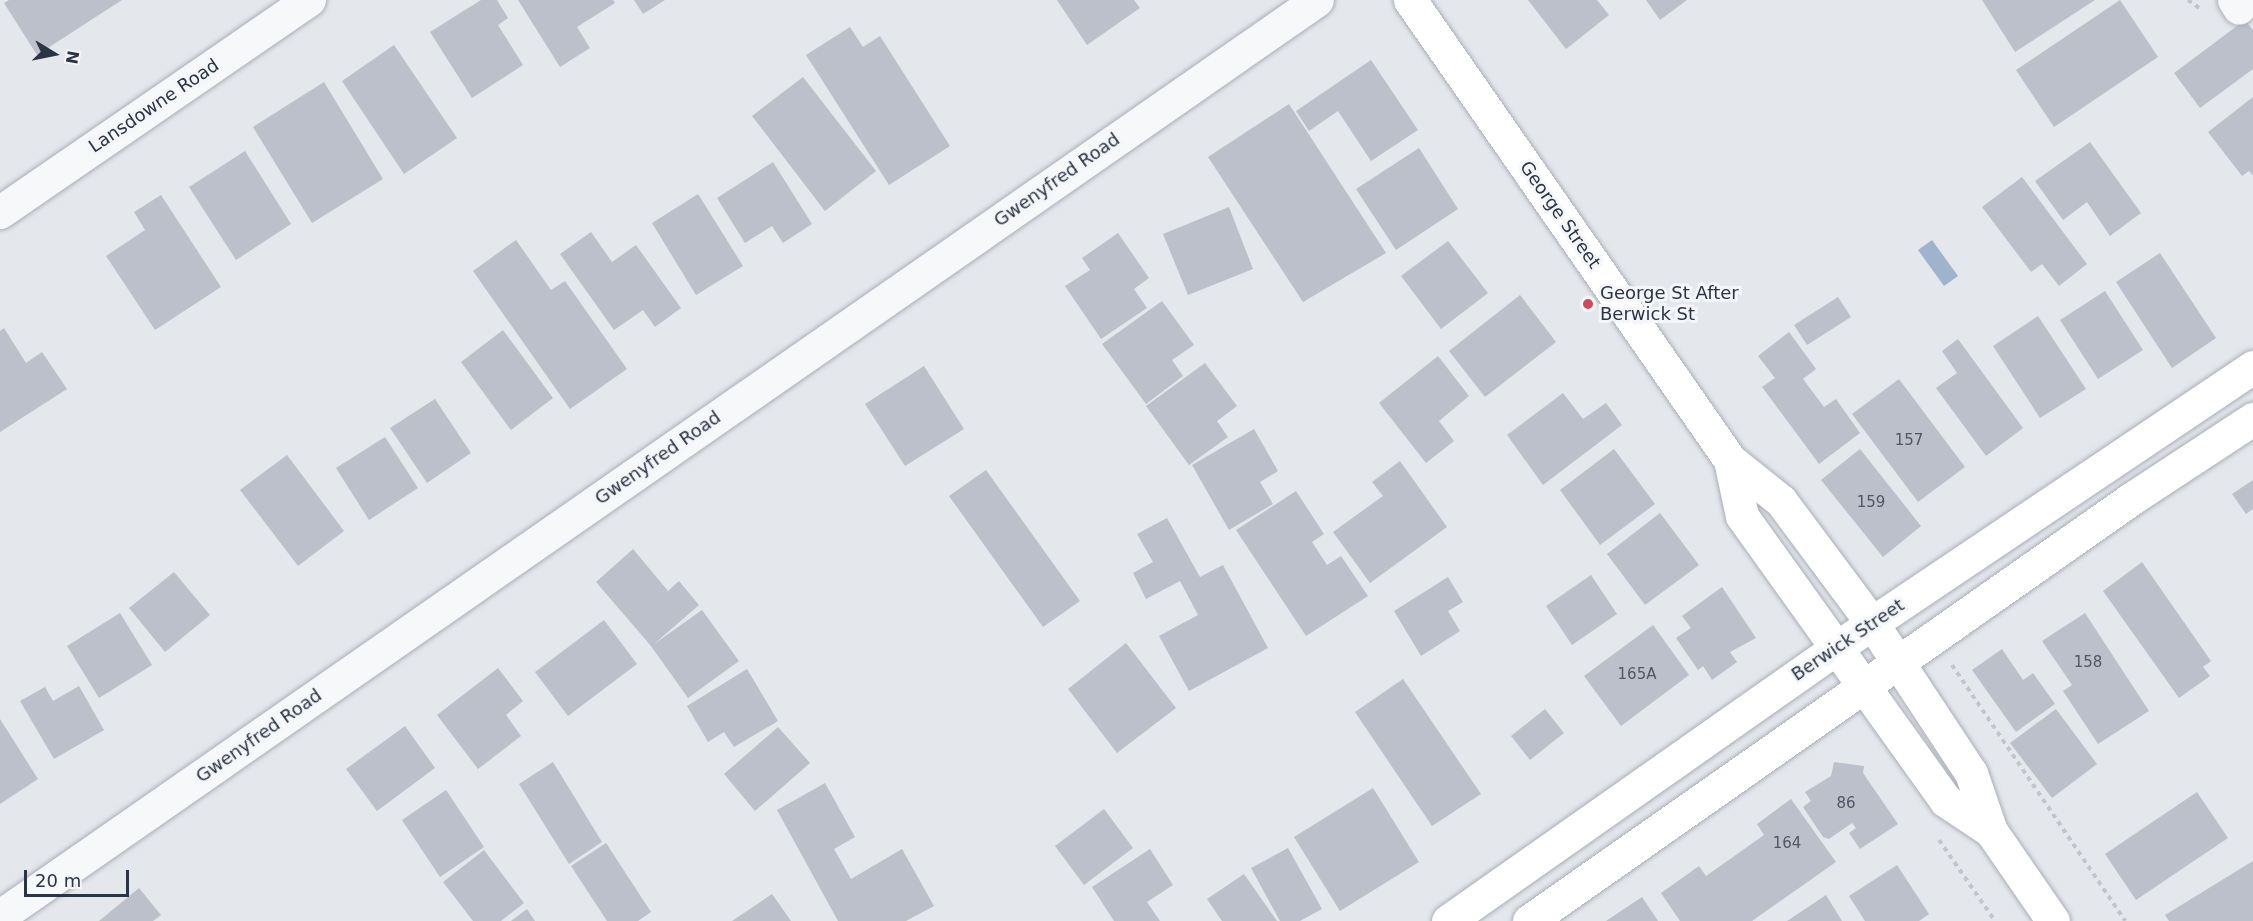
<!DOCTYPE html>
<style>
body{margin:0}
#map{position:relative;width:2253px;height:921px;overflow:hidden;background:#e4e7ec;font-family:"DejaVu Sans",sans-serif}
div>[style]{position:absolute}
.water>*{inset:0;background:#9fb4cc}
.building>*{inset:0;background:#bbc0ca}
.path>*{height:4px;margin-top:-2px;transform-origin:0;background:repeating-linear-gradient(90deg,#c2c5cb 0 4.5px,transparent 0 9px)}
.roads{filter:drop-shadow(0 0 2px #a9aeb7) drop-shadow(0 0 2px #a9aeb7)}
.minor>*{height:33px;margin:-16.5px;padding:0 16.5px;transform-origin:16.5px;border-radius:16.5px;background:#f7f8fa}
.major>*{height:33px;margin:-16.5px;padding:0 16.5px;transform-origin:16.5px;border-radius:16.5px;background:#fff}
.dots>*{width:16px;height:16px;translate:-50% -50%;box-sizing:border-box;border:3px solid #f4f6f9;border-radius:50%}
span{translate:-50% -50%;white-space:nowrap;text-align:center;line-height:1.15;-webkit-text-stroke:6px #f4f6f9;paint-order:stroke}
.number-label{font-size:15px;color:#4f5766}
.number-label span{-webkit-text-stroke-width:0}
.street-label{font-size:18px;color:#2b3445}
.poi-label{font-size:18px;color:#2b3445}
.left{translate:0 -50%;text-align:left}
.north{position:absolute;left:24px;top:24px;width:60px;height:60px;-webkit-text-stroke:4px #f4f6f9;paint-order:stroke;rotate:100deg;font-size:16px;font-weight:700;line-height:24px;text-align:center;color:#2b3445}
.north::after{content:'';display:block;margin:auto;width:21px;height:27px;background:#2b3445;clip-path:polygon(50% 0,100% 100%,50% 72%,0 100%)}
.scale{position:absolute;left:24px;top:870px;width:105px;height:27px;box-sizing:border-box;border:3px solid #2b3445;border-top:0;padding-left:8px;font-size:18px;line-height:21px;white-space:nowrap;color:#2b3445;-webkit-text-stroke:4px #f4f6f9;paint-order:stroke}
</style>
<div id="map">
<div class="water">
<i style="clip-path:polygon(1932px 240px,1958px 276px,1944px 286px,1918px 250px)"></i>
</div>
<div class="building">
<i style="clip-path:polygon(9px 0,122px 0,37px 55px,4px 3px)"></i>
<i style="clip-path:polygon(481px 0,497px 0,508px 18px,498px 25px,523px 65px,472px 98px,430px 32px)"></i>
<i style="clip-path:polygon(518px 0,613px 0,615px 3px,577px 27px,590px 48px,560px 67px)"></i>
<i style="clip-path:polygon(634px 0,665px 0,643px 14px)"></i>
<i style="clip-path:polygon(1057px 0,1134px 0,1140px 8px,1087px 45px)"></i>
<i style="clip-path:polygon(1528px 0,1597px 0,1609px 15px,1566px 49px)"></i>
<i style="clip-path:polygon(1646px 0,1687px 0,1660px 20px)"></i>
<i style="clip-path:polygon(1982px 0,2095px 0,2015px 52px)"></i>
<i style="clip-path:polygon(2120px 0,2158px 57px,2054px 127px,2016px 70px)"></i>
<i style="clip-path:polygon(2245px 20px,2253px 30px,2253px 69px,2200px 108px,2174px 73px)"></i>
<i style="clip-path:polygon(850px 27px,863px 47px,880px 36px,950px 146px,889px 185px,806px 55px)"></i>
<i style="clip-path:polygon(394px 45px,457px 138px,404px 174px,342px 81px)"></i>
<i style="clip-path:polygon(1371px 60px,1418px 130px,1371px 161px,1338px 111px,1309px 131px,1296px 111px)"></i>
<i style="clip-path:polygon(803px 77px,876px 171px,825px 211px,752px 116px)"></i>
<i style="clip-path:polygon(324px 82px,383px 179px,312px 223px,253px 127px)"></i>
<i style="clip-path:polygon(2253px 97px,2253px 176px,2249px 171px,2242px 176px,2208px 132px)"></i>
<i style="clip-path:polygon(1289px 104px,1386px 253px,1303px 302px,1208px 157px)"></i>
<i style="clip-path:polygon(2090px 142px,2141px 213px,2110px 236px,2087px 202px,2063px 220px,2035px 181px)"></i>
<i style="clip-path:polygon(1419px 148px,1458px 209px,1396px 250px,1356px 189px)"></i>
<i style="clip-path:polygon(245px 151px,291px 224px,236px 260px,189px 187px)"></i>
<i style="clip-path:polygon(773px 162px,812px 224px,783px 243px,772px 226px,745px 243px,717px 198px)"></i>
<i style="clip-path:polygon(2022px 177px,2087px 264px,2059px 286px,2042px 264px,2031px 272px,1982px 207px)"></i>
<i style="clip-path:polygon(698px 194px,743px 266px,696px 295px,652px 223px)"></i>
<i style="clip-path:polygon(161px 195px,221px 287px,155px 330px,106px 256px,145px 230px,134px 212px)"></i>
<i style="clip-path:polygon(1229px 207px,1253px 269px,1188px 295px,1163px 234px)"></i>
<i style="clip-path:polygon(591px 232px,612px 262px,636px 245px,681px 308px,655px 327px,643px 310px,614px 330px,560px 254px)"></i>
<i style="clip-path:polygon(1118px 233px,1149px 278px,1134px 289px,1147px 308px,1101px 339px,1065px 286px,1090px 270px,1082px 258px)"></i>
<i style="clip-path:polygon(516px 240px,551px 290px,565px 281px,627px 369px,570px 409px,473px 271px)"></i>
<i style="clip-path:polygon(1448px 241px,1488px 293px,1441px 329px,1401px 276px)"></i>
<i style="clip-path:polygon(2160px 253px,2216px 338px,2172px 368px,2116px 282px)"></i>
<i style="clip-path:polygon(2105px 291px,2143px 350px,2098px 379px,2060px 320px)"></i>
<i style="clip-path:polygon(1520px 295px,1556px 342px,1485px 397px,1449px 351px)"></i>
<i style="clip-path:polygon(1838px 297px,1851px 317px,1807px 345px,1794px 325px)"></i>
<i style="clip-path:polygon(1162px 301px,1194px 345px,1172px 360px,1183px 376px,1146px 404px,1102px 344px)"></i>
<i style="clip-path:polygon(2038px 316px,2086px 389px,2040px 418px,1993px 346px)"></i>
<i style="clip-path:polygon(4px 328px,26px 363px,42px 352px,67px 389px,0 432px,0 331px)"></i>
<i style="clip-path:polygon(503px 330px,553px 398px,511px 430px,461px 362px)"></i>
<i style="clip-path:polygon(1789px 332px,1816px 369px,1803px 379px,1824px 407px,1836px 399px,1860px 433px,1819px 464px,1762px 387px,1775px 378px,1758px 356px)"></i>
<i style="clip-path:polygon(1958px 339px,2023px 428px,1986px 456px,1936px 388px,1957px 373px,1942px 351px)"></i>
<i style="clip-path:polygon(1438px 356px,1469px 396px,1439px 421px,1454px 441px,1426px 463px,1379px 403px)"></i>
<i style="clip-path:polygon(1205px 363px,1237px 406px,1217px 421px,1228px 437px,1189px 465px,1146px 406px)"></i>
<i style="clip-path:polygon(924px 366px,964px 429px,905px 466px,865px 404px)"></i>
<i style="clip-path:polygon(1899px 379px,1965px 467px,1918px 502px,1852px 414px)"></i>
<i style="clip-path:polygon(1563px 393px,1583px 419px,1606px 403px,1622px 425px,1543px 485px,1507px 435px)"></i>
<i style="clip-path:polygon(435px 399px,471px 453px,427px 483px,390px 428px)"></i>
<i style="clip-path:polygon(1254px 429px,1278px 471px,1260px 482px,1273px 504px,1229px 530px,1192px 465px)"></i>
<i style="clip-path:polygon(385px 437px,418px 488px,369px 520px,336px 468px)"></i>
<i style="clip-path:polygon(1614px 449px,1655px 504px,1600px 545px,1560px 490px)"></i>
<i style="clip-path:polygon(1860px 449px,1921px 526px,1883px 557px,1821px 480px)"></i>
<i style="clip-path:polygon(287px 455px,344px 531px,298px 566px,240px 490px)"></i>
<i style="clip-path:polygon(1400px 461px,1447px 527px,1370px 583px,1333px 532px,1383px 496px,1372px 482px)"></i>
<i style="clip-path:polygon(986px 470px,1080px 601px,1043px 627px,949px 496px)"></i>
<i style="clip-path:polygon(2253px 480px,2253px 509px,2246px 514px,2232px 494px)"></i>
<i style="clip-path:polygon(1296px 491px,1324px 534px,1312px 542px,1327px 565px,1341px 556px,1368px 596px,1306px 636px,1236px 530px)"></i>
<i style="clip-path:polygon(1660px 513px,1699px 565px,1645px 605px,1607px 554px)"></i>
<i style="clip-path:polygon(1167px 518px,1200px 577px,1223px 565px,1268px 648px,1189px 691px,1159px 636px,1198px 615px,1180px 581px,1146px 599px,1133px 573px,1153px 562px,1137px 534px)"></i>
<i style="clip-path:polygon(633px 549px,668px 591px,679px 581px,699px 605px,654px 644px,702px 610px,739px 661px,688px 698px,651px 646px,596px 582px)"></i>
<i style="clip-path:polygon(2142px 562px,2211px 661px,2203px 667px,2210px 676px,2179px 698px,2103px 591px)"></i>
<i style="clip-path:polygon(174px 572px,210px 615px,165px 652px,129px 608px)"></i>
<i style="clip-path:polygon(1591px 575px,1617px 614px,1572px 645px,1546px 606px)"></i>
<i style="clip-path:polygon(1448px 577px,1463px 602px,1448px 611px,1460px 631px,1421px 656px,1394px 611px)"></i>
<i style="clip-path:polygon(1722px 587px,1756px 638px,1730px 652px,1737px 662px,1712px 680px,1703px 666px,1698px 670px,1676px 638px,1691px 628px,1682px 616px)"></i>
<i style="clip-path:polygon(120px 613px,152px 665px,99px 698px,67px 646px)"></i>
<i style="clip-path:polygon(2085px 613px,2149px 711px,2098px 744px,2063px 691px,2072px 685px,2042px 641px)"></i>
<i style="clip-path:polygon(604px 620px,637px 664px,568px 716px,535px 672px)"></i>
<i style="clip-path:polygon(1653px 625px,1689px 675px,1621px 726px,1584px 676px)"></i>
<i style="clip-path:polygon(1126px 643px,1176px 708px,1117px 753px,1068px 689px)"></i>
<i style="clip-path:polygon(2002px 649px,2023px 680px,2033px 673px,2055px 704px,2016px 732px,1972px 670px)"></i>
<i style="clip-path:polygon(498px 668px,523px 701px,506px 715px,521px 736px,478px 769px,437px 715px)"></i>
<i style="clip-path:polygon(747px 669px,778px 721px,734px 747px,724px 732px,708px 742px,687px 706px)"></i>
<i style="clip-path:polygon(1403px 679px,1481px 794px,1432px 826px,1355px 712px)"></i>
<i style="clip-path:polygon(79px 686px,104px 730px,54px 759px,20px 701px,45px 687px,53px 701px)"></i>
<i style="clip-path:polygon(1545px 709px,1564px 733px,1530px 760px,1511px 736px)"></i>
<i style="clip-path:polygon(2056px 709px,2097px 764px,2052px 798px,2010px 743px)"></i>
<i style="clip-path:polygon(0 719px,38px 779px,0 804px)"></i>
<i style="clip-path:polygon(405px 726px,435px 768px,377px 811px,346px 769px)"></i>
<i style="clip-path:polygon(778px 727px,810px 763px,755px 811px,724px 774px)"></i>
<i style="clip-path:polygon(553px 762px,602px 842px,569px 864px,519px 784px)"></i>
<i style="clip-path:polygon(1834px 762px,1864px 766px,1863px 773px,1898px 824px,1860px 849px,1849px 833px,1856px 828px,1852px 823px,1829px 839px,1823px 837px,1803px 807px,1811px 801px,1805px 792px,1831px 776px)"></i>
<i style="clip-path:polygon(825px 783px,855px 837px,834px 849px,851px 879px,902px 849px,934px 906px,906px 921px,838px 921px,777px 810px)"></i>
<i style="clip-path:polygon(1373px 788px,1419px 862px,1340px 911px,1294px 837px)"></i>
<i style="clip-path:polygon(446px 790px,484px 847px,440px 877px,402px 820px)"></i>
<i style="clip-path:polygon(2197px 792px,2228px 838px,2136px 900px,2105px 854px)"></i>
<i style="clip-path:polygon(1791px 799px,1836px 862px,1752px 921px,1680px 921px,1661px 893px,1699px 866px,1706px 876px,1764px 835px,1757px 824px)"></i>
<i style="clip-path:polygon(1104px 809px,1133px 848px,1084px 885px,1055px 846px)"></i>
<i style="clip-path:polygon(606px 843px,651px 912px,638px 921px,607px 921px,571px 866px)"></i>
<i style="clip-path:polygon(1288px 848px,1322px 909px,1300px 921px,1280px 921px,1251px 868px)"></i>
<i style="clip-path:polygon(1150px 849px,1173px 885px,1147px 902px,1160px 921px,1114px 921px,1092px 887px)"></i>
<i style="clip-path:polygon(484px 850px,524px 903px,501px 921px,473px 921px,443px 882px)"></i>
<i style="clip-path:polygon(2253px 861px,2253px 921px,2169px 921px,2165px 915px)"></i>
<i style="clip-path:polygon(1897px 865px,1929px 914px,1919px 921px,1865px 921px,1849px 896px)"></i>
<i style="clip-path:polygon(1244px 874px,1277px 921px,1222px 921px,1207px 899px)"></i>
<i style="clip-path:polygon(139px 888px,161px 915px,153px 921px,99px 921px)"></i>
<i style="clip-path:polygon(772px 894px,791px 921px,732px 921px)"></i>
<i style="clip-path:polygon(1826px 895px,1842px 921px,1787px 921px)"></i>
<i style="clip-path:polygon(1642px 897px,1658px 921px,1606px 921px)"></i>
<i style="clip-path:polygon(527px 909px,535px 921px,511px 921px)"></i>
</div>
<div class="path">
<i style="left:2188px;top:0;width:14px;rotate:36deg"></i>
<i style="left:1952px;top:665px;width:309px;rotate:55.9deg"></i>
<i style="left:1939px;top:840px;width:98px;rotate:55.3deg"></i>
</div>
<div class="roads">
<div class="minor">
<i style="left:2234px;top:0;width:9px;rotate:58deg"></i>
<i style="left:0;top:212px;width:375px;rotate:-34.5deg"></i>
<i style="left:0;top:916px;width:1604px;rotate:-34.82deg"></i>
</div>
<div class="major">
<i style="left:1410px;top:0;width:560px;rotate:55.18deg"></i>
<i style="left:1730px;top:460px;width:65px;rotate:38.8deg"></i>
<i style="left:1781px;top:501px;width:152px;rotate:53.3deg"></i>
<i style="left:1872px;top:623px;width:180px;rotate:56.6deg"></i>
<i style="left:1971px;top:773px;width:61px;rotate:71deg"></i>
<i style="left:1991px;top:831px;width:109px;rotate:55.4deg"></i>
<i style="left:1730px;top:460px;width:57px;rotate:77.9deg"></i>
<i style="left:1742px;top:516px;width:350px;rotate:54.4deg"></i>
<i style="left:1946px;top:801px;width:54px;rotate:33.7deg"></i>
<i style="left:1448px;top:921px;width:518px;rotate:-35.1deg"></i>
<i style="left:1872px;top:623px;width:459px;rotate:-33.9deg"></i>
<i style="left:1529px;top:921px;width:735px;rotate:-35.03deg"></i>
<i style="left:2131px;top:499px;width:146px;rotate:-33.3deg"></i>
</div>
</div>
<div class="dots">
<i style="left:1588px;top:304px;background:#d1495b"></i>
</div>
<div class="number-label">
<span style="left:1909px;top:441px">157</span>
<span style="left:1871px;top:503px">159</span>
<span style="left:2088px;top:663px">158</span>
<span style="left:1637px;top:675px">165A</span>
<span style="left:1846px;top:804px">86</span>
<span style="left:1787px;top:844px">164</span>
</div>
<div class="street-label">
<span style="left:154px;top:106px;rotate:-34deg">Lansdowne Road</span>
<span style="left:1057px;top:180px;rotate:-35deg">Gwenyfred Road</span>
<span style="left:1560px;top:215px;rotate:55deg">George Street</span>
<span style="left:658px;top:458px;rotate:-35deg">Gwenyfred Road</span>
<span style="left:1848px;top:640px;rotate:-34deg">Berwick Street</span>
<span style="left:259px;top:736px;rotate:-35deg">Gwenyfred Road</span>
</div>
<div class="poi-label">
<span class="left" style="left:1600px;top:304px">George St After<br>Berwick St</span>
</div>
<div class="north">N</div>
<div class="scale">20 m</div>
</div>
